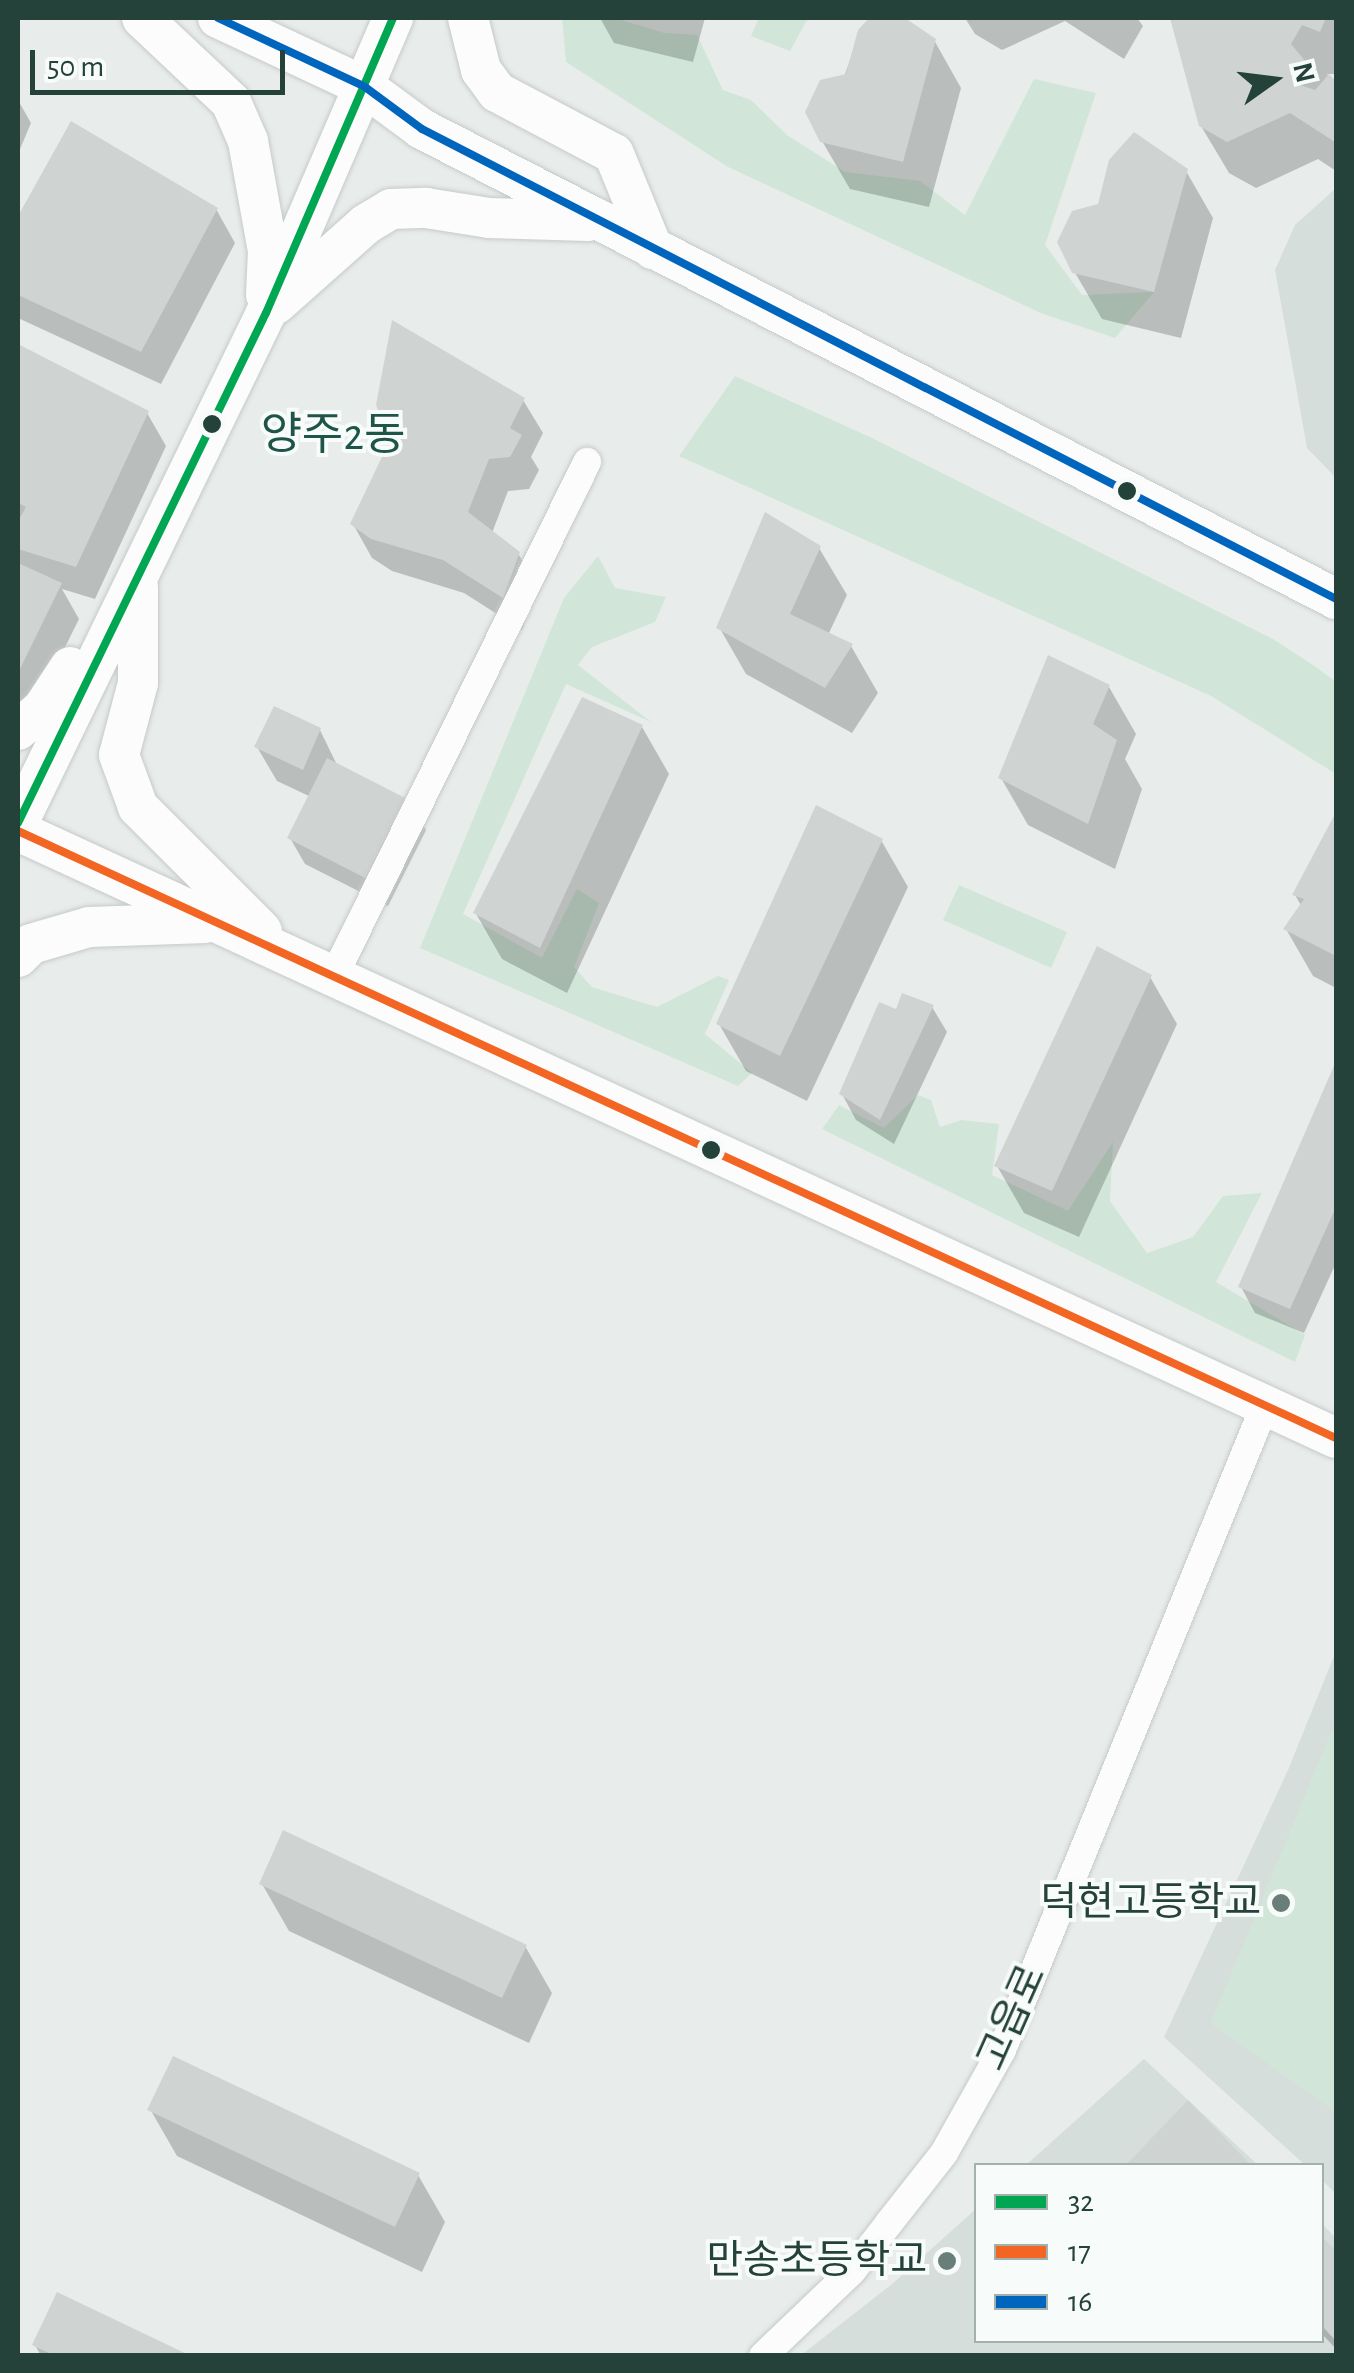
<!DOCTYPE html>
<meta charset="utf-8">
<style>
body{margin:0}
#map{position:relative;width:1354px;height:2373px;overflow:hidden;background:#e8edeb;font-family:"Alegreya Sans","Noto Sans KR",sans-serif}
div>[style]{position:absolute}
.built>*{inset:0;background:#d6dedb}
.green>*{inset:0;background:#d1e6d8}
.shadow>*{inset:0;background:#0003}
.building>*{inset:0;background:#cfd4d2}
.roads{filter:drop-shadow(0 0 2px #c5cac8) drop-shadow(0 0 2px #c5cac8)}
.street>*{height:28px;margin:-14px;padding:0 14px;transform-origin:14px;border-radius:14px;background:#fcfcfc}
.secondary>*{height:40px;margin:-20px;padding:0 20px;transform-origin:20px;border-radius:20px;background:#fcfcfc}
.bus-1>*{height:8px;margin:-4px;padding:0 4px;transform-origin:4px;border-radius:4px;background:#00a651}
.bus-2>*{height:8px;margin:-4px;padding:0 4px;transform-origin:4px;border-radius:4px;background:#f26522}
.bus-3>*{height:8px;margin:-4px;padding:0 4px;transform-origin:4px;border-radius:4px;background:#0065bd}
.dots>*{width:28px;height:28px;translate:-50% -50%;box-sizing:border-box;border:5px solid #f7fbf9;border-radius:50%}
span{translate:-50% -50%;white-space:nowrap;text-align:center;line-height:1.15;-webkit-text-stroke:8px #f7fbf9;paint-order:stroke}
.poi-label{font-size:40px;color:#24423a}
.right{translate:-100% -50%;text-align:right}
.street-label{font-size:40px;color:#24423a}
.quarter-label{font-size:45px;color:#1f5548}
.frame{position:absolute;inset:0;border:20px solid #24423a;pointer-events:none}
.legend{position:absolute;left:974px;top:2163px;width:350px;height:180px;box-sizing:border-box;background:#f7fbf9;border:2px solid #a3b1ad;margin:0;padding:12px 18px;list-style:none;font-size:30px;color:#24423a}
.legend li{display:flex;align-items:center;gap:20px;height:50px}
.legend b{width:50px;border:2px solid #a3b1ad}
.north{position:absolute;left:1224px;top:30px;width:100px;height:100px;-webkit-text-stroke:8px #f7fbf9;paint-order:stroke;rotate:76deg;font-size:28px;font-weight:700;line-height:40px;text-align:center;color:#24423a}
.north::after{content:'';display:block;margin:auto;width:35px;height:45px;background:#24423a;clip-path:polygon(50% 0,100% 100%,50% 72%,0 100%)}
.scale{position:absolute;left:30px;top:50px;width:255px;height:45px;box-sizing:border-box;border:5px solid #24423a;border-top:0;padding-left:12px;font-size:30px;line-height:35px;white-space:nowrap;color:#24423a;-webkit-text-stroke:8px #f7fbf9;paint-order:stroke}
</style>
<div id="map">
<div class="built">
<i style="clip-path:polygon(1336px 188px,1336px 478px,1307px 448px,1275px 270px,1295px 225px)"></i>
<i style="clip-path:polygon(1336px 1651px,1336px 2194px,1322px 2180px,1322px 2166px,1305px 2165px,1164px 2037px,1288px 1770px)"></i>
<i style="clip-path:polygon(1144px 2059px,1258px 2165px,1025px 2166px)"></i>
<i style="clip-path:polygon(976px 2209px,976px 2340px,1322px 2340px,1322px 2224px,1336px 2238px,1336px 2355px,800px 2356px,892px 2284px)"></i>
</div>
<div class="green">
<i style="clip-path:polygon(562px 18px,615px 18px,664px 33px,697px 35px,723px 90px,751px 100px,787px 135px,845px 172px,920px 181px,965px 215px,1034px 79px,1096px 93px,1045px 245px,1082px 295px,1154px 292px,1115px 338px,1043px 314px,728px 167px,566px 62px)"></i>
<i style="clip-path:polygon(759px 18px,808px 18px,790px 51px,751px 36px)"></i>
<i style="clip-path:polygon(735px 376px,872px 438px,1273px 639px,1313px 665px,1336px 682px,1336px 774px,1211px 696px,679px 456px)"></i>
<i style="clip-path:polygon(598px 556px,615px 588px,666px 597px,655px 622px,592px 647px,578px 665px,651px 722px,566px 684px,463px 914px,542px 958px,577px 889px,599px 903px,574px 967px,592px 987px,657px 1007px,718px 976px,729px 980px,705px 1034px,752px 1073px,738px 1086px,420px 948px,564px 598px)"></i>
<i style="clip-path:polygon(959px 885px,1067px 932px,1051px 968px,943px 920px)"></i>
<i style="clip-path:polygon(918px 1095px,931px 1100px,940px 1127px,961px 1120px,999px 1124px,992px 1175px,1068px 1211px,1113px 1142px,1110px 1201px,1147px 1253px,1193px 1237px,1223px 1196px,1262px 1193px,1216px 1282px,1305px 1335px,1295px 1362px,822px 1129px,839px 1105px,884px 1128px)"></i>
<i style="clip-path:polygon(1336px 1721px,1336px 2112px,1211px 2023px)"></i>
</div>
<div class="shadow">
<i style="clip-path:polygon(600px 18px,705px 18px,693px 62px,614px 43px)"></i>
<i style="clip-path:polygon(872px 18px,900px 18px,934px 40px,961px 88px,929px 207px,850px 189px,822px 141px,860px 31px)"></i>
<i style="clip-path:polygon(965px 18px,1137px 18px,1143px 26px,1124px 59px,1065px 21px,1002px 50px,975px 34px)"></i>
<i style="clip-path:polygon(1175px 18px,1336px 18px,1336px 74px,1327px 74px,1336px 84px,1336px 171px,1318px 159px,1256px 188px,1229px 173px,1201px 126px)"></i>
<i style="clip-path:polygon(18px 100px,31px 123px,18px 154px)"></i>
<i style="clip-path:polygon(72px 124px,216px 209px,235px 243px,161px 384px,18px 318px,18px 221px)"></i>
<i style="clip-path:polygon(1186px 171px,1213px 218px,1181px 338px,1102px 319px,1074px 271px,1100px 206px)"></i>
<i style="clip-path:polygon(18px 346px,147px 413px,166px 446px,95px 599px,62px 589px,79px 619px,34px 710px,18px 721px)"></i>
<i style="clip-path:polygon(523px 400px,543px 433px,531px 457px,539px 470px,529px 489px,508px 491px,492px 533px,518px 553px,537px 587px,522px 630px,464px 593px,392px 571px,372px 558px,353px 524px)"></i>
<i style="clip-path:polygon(819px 548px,847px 595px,828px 635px,851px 646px,878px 693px,852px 733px,746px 674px,719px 627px)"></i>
<i style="clip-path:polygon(1109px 687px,1136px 734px,1125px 759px,1142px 789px,1115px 869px,1028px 825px,1001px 778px)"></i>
<i style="clip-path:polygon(642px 727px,669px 774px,567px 993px,502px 959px,475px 912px)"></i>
<i style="clip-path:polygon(320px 730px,338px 767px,412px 804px,426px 830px,388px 906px,305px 864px,290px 838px,311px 797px,277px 781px,257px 747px)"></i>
<i style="clip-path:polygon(1336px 818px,1336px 988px,1313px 976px,1286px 929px,1302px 907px,1295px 895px)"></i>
<i style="clip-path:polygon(881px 840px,908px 887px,807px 1101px,746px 1071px,719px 1024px)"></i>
<i style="clip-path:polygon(1150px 977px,1177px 1024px,1079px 1237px,1024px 1213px,997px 1166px)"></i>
<i style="clip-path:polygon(932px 1007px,947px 1032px,894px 1144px,856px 1120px,842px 1094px,897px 1013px)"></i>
<i style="clip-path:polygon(1336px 1069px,1336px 1263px,1304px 1333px,1255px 1313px,1241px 1287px)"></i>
<i style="clip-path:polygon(262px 1884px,525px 1946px,552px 1993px,529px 2043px,289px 1931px)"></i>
<i style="clip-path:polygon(150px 2109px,418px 2175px,445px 2222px,422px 2272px,177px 2156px)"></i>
<i style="clip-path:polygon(1322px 2240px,1336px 2255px,1336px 2349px,1322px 2334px)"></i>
<i style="clip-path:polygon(35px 2345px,186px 2356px,41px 2356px)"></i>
</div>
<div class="building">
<i style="clip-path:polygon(869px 18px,905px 18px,936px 39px,903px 162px,820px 142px,805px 112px,820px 80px,846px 74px,858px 30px)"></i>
<i style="clip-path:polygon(1170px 18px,1326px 18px,1320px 32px,1302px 25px,1291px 44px,1306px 62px,1294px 83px,1315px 90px,1329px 74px,1336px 81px,1335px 142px,1290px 113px,1227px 142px,1199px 126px)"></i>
<i style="clip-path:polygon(71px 121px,218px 208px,141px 352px,18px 295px,18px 216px)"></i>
<i style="clip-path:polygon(1134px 132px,1188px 169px,1154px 292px,1072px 273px,1057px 242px,1072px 211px,1098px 204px,1109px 160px)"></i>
<i style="clip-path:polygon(392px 320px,525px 398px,510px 428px,522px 435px,510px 457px,489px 459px,468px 512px,520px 552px,503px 598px,443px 560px,371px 539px,350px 524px,390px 440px,376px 405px)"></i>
<i style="clip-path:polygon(18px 344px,149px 411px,76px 567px,18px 549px,18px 521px,26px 507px,18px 503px)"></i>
<i style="clip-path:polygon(765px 512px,821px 546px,790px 614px,853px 644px,825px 688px,716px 628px)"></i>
<i style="clip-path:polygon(18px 563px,62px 583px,18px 673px)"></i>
<i style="clip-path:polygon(1048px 655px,1110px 685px,1093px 724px,1117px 740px,1088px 824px,998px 778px)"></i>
<i style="clip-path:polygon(582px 697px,643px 725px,540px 948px,473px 913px)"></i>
<i style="clip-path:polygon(274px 706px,321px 728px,303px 770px,254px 747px)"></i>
<i style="clip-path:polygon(327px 758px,413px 802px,373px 882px,287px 838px)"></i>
<i style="clip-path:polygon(816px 805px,883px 839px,780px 1056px,716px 1024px)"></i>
<i style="clip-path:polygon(1336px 812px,1336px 956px,1283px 929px,1304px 899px,1292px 895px)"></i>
<i style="clip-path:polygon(1097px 946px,1152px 975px,1052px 1191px,994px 1166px)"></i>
<i style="clip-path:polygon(902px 993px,934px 1005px,880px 1120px,839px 1094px,879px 1002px,896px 1009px)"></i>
<i style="clip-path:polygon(1336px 1061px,1336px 1207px,1290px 1309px,1238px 1287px)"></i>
<i style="clip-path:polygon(283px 1830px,527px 1945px,502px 1998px,259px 1884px)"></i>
<i style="clip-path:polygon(173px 2056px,420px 2173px,395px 2227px,147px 2110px)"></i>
<i style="clip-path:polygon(1188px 2100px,1252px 2166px,1125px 2166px)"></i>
<i style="clip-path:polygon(1322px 2236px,1336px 2251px,1336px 2341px,1322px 2326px)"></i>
<i style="clip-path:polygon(57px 2292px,191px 2356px,55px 2356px,32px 2345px)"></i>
</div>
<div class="roads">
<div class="street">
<i style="left:334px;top:976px;width:573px;rotate:-63.79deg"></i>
<i style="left:763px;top:2356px;width:123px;rotate:-43.7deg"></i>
<i style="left:852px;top:2271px;width:61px;rotate:-52.4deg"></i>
<i style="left:889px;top:2223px;width:89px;rotate:-51.8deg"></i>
<i style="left:944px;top:2153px;width:118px;rotate:-60.6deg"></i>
<i style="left:1002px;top:2050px;width:697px;rotate:-67.82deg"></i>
</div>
<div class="secondary">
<i style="left:142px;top:18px;width:122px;rotate:43.3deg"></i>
<i style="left:231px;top:102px;width:43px;rotate:66.4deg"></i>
<i style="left:248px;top:141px;width:112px;rotate:79.7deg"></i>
<i style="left:268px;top:251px;width:44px;rotate:92.6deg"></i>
<i style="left:218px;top:18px;width:162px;rotate:25.1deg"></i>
<i style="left:365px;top:87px;width:71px;rotate:36.4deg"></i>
<i style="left:422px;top:129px;width:1028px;rotate:27.21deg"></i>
<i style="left:468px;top:18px;width:54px;rotate:76deg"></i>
<i style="left:481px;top:70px;width:27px;rotate:54deg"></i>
<i style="left:497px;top:92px;width:132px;rotate:27.9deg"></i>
<i style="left:614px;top:154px;width:103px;rotate:67.7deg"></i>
<i style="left:276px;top:304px;width:120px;rotate:-41.6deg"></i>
<i style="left:366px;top:224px;width:29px;rotate:-31deg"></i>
<i style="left:391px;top:209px;width:35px;rotate:-2deg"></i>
<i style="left:426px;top:208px;width:64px;rotate:9deg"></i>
<i style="left:489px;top:218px;width:99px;rotate:1.7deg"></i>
<i style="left:138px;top:587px;width:96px;rotate:90deg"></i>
<i style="left:138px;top:683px;width:74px;rotate:104.8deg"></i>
<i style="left:119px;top:755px;width:55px;rotate:69.9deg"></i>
<i style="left:138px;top:807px;width:175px;rotate:45deg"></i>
<i style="left:18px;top:730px;width:33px;rotate:-41deg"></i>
<i style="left:43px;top:708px;width:49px;rotate:-56.6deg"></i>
<i style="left:18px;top:823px;width:567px;rotate:-64.07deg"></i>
<i style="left:266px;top:313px;width:321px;rotate:-66.7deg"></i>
<i style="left:18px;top:831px;width:1451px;rotate:24.73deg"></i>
<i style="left:18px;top:957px;width:18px;rotate:-45deg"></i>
<i style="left:31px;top:944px;width:60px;rotate:-16.3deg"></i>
<i style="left:89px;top:927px;width:117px;rotate:-2deg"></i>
</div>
</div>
<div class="bus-1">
<i style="left:18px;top:823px;width:567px;rotate:-64.07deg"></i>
<i style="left:266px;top:313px;width:321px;rotate:-66.7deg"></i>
</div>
<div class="bus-2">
<i style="left:18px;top:831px;width:1451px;rotate:24.73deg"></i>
</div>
<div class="bus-3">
<i style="left:218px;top:18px;width:162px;rotate:25.1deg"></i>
<i style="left:365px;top:87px;width:71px;rotate:36.4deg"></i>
<i style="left:422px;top:129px;width:1028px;rotate:27.21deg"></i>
</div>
<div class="dots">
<i style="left:212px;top:424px;background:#24423a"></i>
<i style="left:1127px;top:491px;background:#24423a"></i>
<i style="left:711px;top:1150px;background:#24423a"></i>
<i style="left:1281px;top:1903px;background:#697e78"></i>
<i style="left:947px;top:2261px;background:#697e78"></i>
</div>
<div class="poi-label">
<span class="right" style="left:1261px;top:1903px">덕현고등학교</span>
<span class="right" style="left:927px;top:2261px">만송초등학교</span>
</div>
<div class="street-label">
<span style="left:1012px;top:2018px;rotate:-66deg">고읍로</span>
</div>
<div class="quarter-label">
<span style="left:333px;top:436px">양주2동</span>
</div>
<div class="frame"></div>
<ul class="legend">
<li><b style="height:12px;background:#00a651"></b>32</li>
<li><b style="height:12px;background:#f26522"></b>17</li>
<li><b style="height:12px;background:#0065bd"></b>16</li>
</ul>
<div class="north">N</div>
<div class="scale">50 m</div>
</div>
